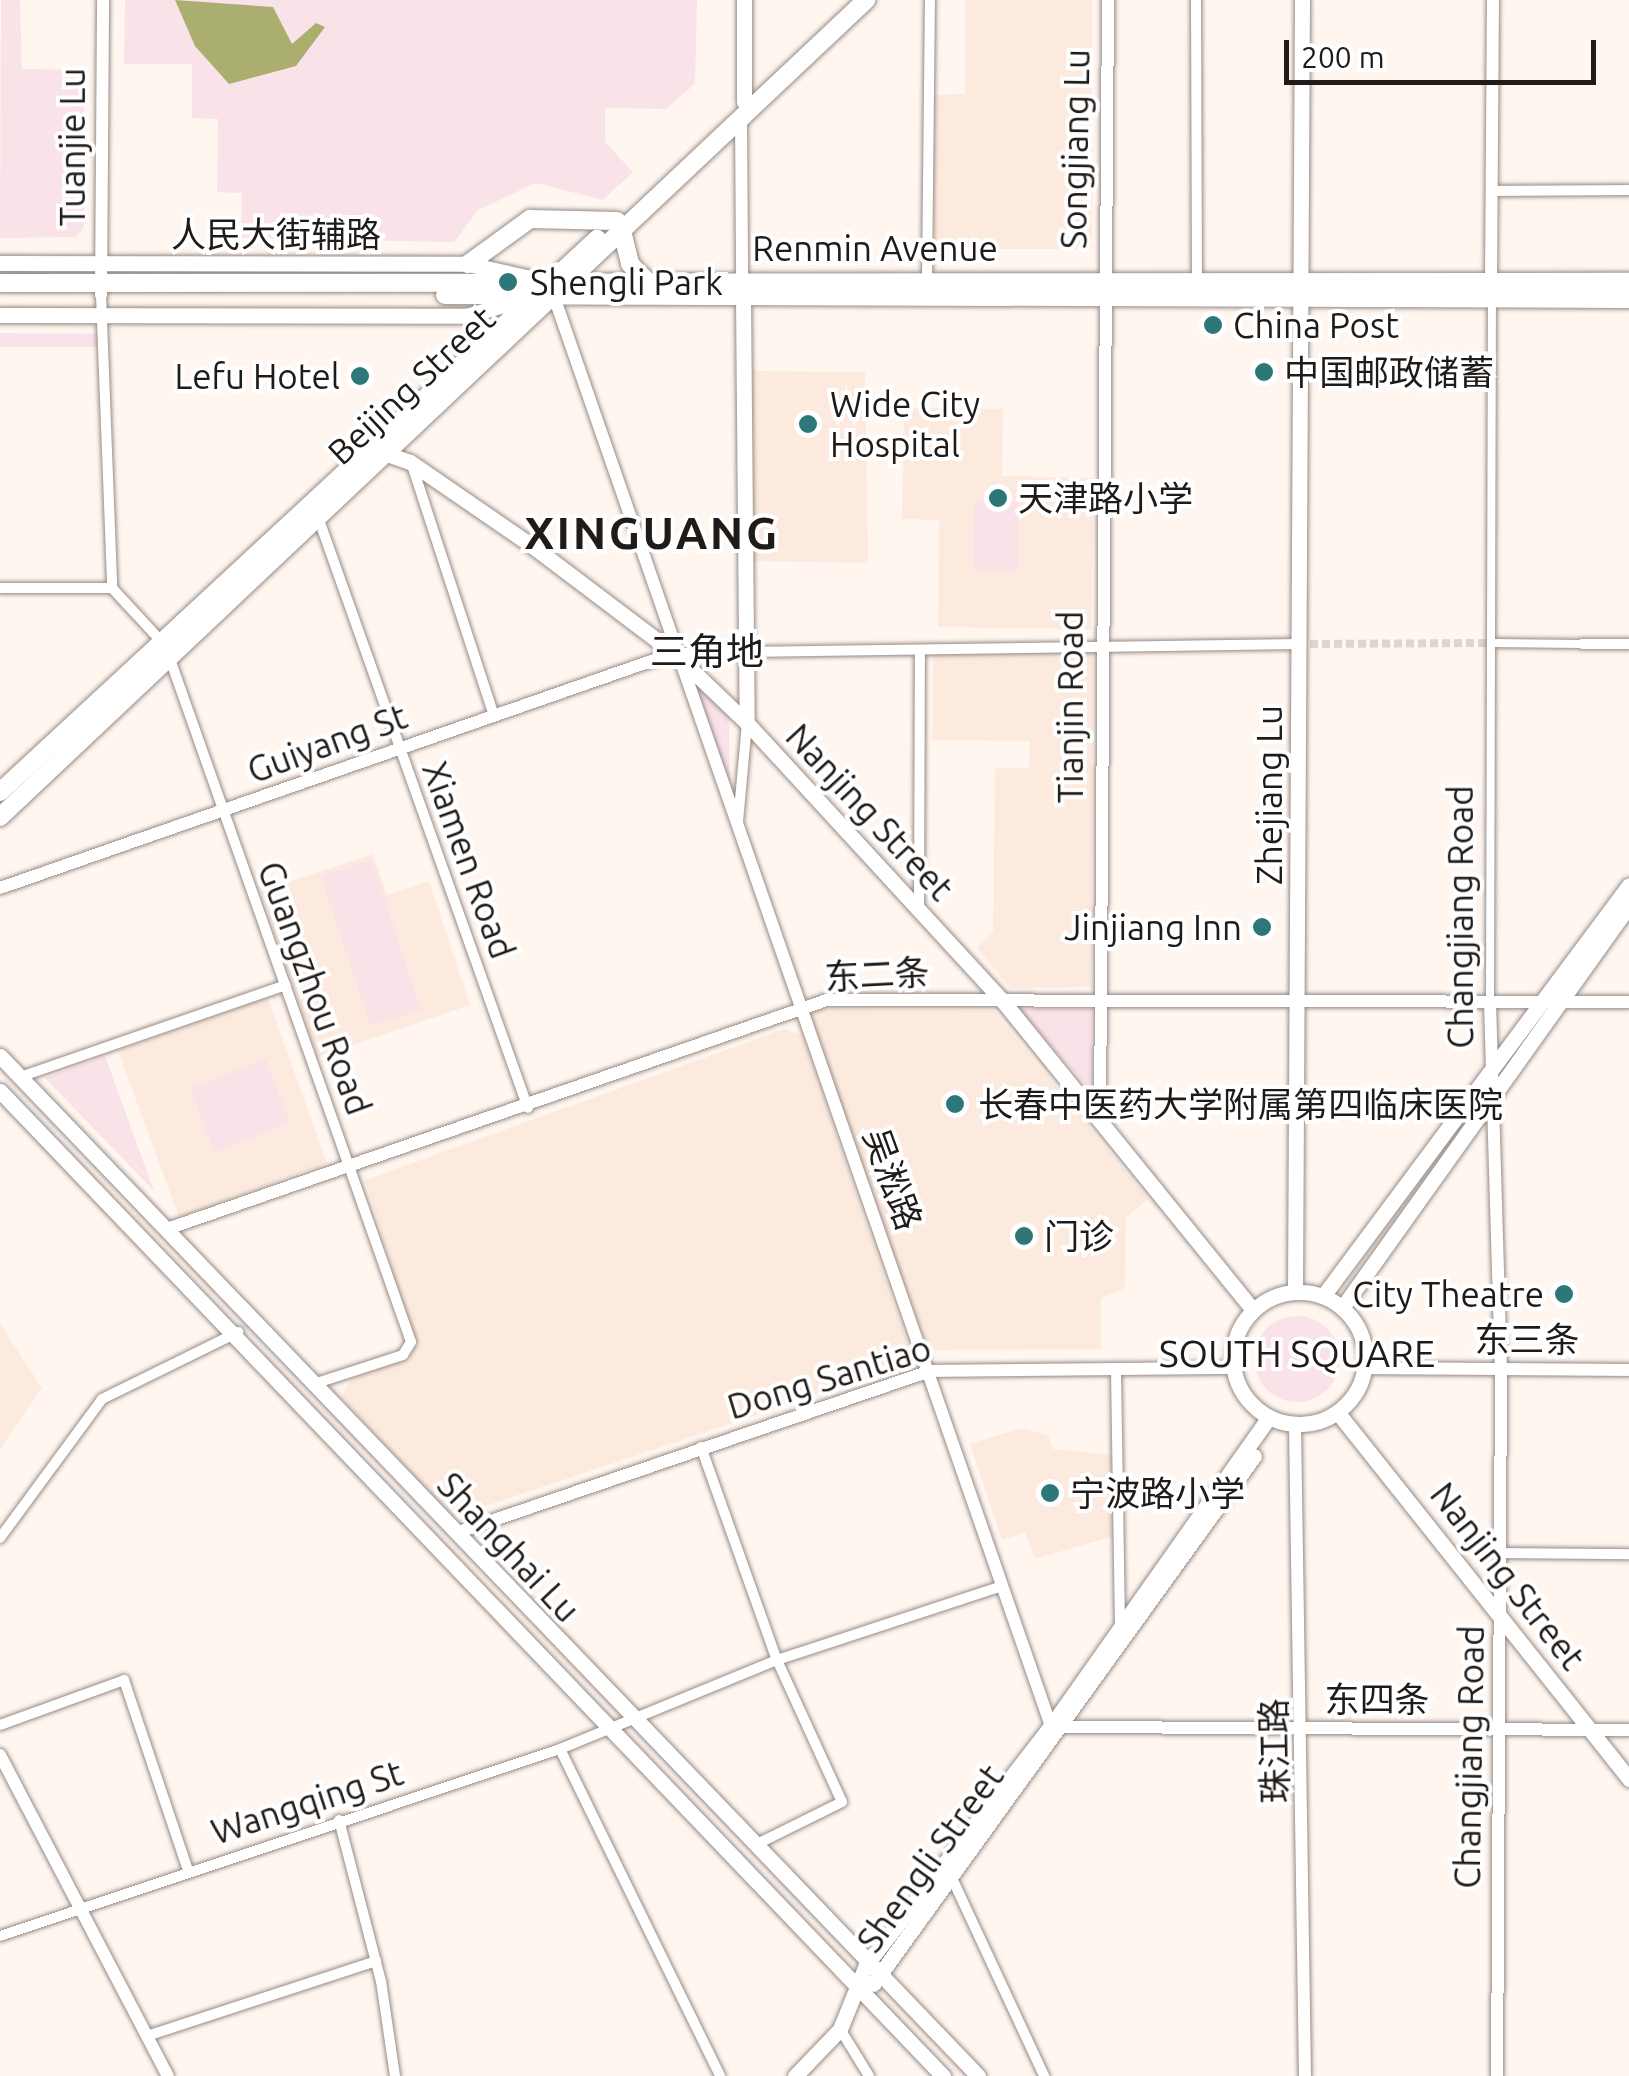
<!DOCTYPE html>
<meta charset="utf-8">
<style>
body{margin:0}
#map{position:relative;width:1629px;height:2076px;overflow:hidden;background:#fff6f0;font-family:Ubuntu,"Noto Sans SC",sans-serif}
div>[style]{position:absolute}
.built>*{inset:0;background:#fdeade}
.green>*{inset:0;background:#fae2e9}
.round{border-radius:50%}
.water>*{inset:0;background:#aaaf6f}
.pedestrian-tunnel>*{height:8px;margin-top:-4px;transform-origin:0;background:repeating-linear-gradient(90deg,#ddd5d0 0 8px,transparent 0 12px)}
.roads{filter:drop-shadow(0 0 2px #968b85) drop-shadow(0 0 2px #968b85)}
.pedestrian>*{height:8px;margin:-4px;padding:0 4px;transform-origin:4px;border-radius:4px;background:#fff}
.minor>*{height:10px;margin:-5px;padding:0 5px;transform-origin:5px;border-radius:5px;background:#fff}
.tertiary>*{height:12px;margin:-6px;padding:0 6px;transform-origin:6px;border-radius:6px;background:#fff}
.secondary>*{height:15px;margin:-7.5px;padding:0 7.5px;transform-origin:7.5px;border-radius:7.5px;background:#fff}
.secondary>.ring{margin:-7.5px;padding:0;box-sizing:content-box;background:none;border:15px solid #fff;border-radius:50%}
.primary>*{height:18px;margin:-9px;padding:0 9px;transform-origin:9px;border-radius:9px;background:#fff}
.dots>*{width:28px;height:28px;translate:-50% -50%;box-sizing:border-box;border:5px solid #fff;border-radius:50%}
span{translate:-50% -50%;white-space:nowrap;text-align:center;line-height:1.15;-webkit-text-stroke:8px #fff;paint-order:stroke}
.street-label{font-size:35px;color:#1f1b18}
.poi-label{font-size:35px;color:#1f1b18}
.left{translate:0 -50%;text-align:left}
.right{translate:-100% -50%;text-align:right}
.neighbourhood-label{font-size:38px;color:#1f1b18}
.district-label{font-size:45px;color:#1f1b18;font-weight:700;letter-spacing:2.5px}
.scale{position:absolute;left:1284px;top:40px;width:312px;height:45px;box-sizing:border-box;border:5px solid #1f1b18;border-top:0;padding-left:12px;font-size:30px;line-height:35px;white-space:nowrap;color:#1f1b18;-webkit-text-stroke:8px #fff;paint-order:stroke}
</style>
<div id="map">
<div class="built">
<i style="clip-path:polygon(965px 0,1092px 0,1092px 249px,934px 249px,934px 95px,965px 94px)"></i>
<i style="clip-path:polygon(752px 371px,865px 372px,868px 563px,750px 561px)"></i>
<i style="clip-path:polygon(904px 408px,1003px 409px,1002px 476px,1094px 478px,1091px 629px,938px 627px,939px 520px,902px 519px)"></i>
<i style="clip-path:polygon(933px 648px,1093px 650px,1091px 987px,1010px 988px,977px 948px,993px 932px,995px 768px,1029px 768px,1030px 741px,932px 740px)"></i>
<i style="clip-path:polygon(373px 854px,387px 895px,429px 881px,470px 1005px,317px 1057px,261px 891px)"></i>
<i style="clip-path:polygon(267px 996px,327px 1163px,179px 1217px,118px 1051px)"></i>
<i style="clip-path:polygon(806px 1009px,993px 1010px,1148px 1199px,1126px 1218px,1125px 1288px,1101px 1298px,1101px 1349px,928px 1350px)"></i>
<i style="clip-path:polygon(784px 1029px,802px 1035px,914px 1362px,453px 1517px,341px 1397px,351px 1380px,410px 1358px,415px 1343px,365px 1180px)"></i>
<i style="clip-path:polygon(0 1324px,42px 1388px,0 1449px)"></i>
<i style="clip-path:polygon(1021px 1428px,1048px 1435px,1053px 1449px,1113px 1455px,1114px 1536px,1035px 1559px,1025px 1532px,1002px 1540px,970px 1444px)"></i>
</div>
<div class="green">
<i style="clip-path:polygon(1px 0,20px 0,22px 69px,84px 70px,84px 227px,76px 237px,0 238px)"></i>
<i style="clip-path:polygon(125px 0,697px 0,695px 84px,666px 109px,605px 108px,605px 142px,633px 172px,603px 200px,536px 183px,478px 210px,454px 242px,241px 238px,242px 193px,217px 192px,218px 119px,192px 118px,192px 64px,124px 64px)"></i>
<i style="clip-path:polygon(0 333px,99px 334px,99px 347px,0 347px)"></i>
<i style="clip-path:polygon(974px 501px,1019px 502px,1018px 571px,973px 570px)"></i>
<i style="clip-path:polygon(677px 659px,729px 712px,730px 804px)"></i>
<i style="clip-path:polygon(372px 859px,421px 1010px,370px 1026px,321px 876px)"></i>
<i style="clip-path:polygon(1019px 1009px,1091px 1009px,1092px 1092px)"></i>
<i style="clip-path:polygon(105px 1056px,154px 1191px,45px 1078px)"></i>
<i style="clip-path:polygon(266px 1059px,290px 1123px,214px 1152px,190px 1088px)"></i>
<i class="round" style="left:1254px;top:1316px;width:86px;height:86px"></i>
</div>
<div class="water">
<i style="clip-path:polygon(175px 0,273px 7px,292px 44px,316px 23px,325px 27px,296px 66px,229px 84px,195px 46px)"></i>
</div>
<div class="pedestrian-tunnel">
<i style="left:1298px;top:644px;width:194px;rotate:-0.3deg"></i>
</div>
<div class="roads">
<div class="pedestrian">
<i style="left:1492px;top:643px;width:90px;rotate:0.6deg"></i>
<i style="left:1490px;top:1002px;width:703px;rotate:-89.84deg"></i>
</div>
<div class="minor">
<i style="left:1196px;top:0;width:281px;rotate:89.8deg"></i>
<i style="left:1491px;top:191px;width:138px;rotate:-0.4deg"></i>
<i style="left:927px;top:280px;width:280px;rotate:-89.4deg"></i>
<i style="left:101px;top:295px;width:293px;rotate:87.8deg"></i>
<i style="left:112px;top:588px;width:74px;rotate:47.2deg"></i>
<i style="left:412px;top:465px;width:264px;rotate:71.9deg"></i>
<i style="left:318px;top:517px;width:627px;rotate:70.44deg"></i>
<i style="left:0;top:588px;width:112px"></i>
<i style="left:1582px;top:644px;width:47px"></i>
<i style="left:675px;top:653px;width:623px;rotate:-0.83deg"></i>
<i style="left:170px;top:659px;width:724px;rotate:70.56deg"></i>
<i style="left:411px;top:1342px;width:15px;rotate:122deg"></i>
<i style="left:403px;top:1355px;width:94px;rotate:162deg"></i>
<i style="left:738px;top:822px;width:99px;rotate:-84.8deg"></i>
<i style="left:919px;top:910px;width:257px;rotate:-89.8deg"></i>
<i style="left:20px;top:1077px;width:281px;rotate:-19.1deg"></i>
<i style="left:1116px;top:1371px;width:254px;rotate:89.1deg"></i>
<i style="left:701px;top:1447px;width:226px;rotate:70.4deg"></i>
<i style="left:777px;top:1660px;width:156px;rotate:65.4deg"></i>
<i style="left:842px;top:1802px;width:97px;rotate:153.7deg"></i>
<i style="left:0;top:1538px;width:172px;rotate:-53.7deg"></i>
<i style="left:102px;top:1399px;width:152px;rotate:-26.2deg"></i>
<i style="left:1502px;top:1553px;width:127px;rotate:0.5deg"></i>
<i style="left:0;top:1725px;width:132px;rotate:-19.9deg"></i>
<i style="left:124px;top:1680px;width:200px;rotate:71.4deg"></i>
<i style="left:560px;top:1749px;width:364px;rotate:63.9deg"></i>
<i style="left:339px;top:1820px;width:166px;rotate:75.4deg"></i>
<i style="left:381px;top:1981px;width:96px;rotate:81.6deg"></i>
<i style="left:950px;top:1874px;width:223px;rotate:65deg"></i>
<i style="left:0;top:1936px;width:590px;rotate:-18.47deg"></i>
<i style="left:560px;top:1749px;width:235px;rotate:-22.3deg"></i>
<i style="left:777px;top:1660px;width:237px;rotate:-18.2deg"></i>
<i style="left:840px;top:2029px;width:55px;rotate:58.3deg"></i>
<i style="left:147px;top:2036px;width:241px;rotate:-18.1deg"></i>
</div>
<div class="tertiary">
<i style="left:741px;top:118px;width:162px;rotate:89.6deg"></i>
<i style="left:1491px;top:281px;width:281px;rotate:-89.6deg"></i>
<i style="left:551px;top:288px;width:1522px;rotate:70.83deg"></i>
<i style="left:101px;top:295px;width:295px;rotate:-89.6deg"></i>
<i style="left:0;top:888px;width:714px;rotate:-19.22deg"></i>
<i style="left:1490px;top:1002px;width:367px;rotate:88.3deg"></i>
<i style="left:1501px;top:1369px;width:707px;rotate:90.32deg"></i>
<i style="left:1100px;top:1117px;width:1117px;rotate:-89.59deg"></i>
<i style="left:167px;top:1229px;width:699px;rotate:-19.14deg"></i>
<i style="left:827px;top:1000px;width:802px;rotate:0.14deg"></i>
<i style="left:1365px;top:1368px;width:264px;rotate:0.4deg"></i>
<i style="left:1295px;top:1426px;width:650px;rotate:89.12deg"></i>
<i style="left:456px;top:1533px;width:501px;rotate:-18.87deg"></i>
<i style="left:930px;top:1371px;width:305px;rotate:-0.6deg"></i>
<i style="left:1064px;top:1727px;width:565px;rotate:0.3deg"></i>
<i style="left:0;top:1755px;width:362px;rotate:62.4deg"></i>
</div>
<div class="secondary">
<i style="left:744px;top:0;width:102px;rotate:90deg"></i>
<i style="left:0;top:263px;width:468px;rotate:0.1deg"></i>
<i style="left:468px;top:264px;width:64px;rotate:12.7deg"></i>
<i style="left:743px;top:297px;width:426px;rotate:89.5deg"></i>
<i style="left:0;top:315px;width:466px;rotate:0.1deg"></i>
<i style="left:466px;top:316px;width:60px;rotate:-16.3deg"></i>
<i style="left:378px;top:451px;width:34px;rotate:19deg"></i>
<i style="left:410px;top:462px;width:152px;rotate:34.5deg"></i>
<i style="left:535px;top:548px;width:174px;rotate:37.1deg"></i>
<i style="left:674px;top:653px;width:101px;rotate:43.8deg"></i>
<i style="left:747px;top:723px;width:377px;rotate:47.4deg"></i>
<i style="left:1002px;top:1000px;width:397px;rotate:51deg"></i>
<i style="left:0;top:1056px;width:1413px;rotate:46.2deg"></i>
<i style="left:0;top:1091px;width:1364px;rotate:46.25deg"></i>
<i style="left:1295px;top:1291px;width:1291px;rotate:-89.69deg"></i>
<i class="ring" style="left:1233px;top:1292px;width:117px;height:117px"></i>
<i style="left:1323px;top:1296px;width:512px;rotate:-53.33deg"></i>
<i style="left:1342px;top:1308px;width:495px;rotate:-54.5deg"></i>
<i style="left:1338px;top:1413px;width:468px;rotate:51.5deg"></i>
<i style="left:873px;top:1984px;width:651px;rotate:-54.19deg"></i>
<i style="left:795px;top:2076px;width:65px;rotate:-46.2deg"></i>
<i style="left:840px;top:2029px;width:69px;rotate:-67.9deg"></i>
<i style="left:866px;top:1965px;width:302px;rotate:-52.3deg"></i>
<i style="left:1051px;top:1726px;width:377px;rotate:-54.8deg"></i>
</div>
<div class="primary">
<i style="left:622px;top:231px;width:34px;rotate:76deg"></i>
<i style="left:630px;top:264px;width:23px;rotate:45deg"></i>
<i style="left:468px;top:264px;width:77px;rotate:-36deg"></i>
<i style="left:530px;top:219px;width:87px;rotate:1.3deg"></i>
<i style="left:0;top:283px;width:1629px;rotate:-0.04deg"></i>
<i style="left:445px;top:295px;width:1184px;rotate:0.19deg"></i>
<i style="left:0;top:792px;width:814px;rotate:-42.81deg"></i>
<i style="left:0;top:817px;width:1191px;rotate:-43.33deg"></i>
</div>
</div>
<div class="dots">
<i style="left:508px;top:282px;background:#2e7779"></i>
<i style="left:1213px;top:325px;background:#2e7779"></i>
<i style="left:1264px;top:372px;background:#2e7779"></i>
<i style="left:360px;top:376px;background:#2e7779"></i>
<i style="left:808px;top:424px;background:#2e7779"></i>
<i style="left:998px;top:498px;background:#2e7779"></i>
<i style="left:1262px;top:927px;background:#2e7779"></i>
<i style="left:955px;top:1104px;background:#2e7779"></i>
<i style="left:1024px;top:1236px;background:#2e7779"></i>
<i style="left:1564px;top:1294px;background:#2e7779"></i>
<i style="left:1050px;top:1493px;background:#2e7779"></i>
</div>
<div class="street-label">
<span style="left:72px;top:147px;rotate:-90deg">Tuanjie Lu</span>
<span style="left:1075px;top:149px;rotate:-89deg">Songjiang Lu</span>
<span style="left:276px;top:234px">人民大街辅路</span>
<span style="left:875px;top:248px">Renmin Avenue</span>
<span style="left:411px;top:385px;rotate:-43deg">Beijing Street</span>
<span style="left:1070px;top:707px;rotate:-90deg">Tianjin Road</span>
<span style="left:327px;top:743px;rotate:-20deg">Guiyang St</span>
<span style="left:1269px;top:795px;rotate:-90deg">Zhejiang Lu</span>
<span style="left:870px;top:812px;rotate:47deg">Nanjing Street</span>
<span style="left:469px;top:860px;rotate:70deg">Xiamen Road</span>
<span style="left:1460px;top:917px;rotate:-90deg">Changjiang Road</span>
<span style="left:877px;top:974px;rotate:-3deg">东二条</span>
<span style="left:315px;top:988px;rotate:70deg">Guangzhou Road</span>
<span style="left:893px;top:1179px;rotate:70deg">吴淞路</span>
<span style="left:1527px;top:1339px">东三条</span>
<span style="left:829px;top:1377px;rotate:-17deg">Dong Santiao</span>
<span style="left:509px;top:1547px;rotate:47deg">Shanghai Lu</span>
<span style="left:1508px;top:1576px;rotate:52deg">Nanjing Street</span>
<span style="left:1377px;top:1699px">东四条</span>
<span style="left:1274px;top:1751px;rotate:-91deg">珠江路</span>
<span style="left:1469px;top:1757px;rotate:-89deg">Changjiang Road</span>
<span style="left:307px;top:1802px;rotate:-18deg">Wangqing St</span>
<span style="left:930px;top:1858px;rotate:-54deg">Shengli Street</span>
</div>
<div class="poi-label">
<span class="left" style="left:530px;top:282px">Shengli Park</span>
<span class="left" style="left:1233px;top:325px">China Post</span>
<span class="left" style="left:1284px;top:372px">中国邮政储蓄</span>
<span class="right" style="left:340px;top:376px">Lefu Hotel</span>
<span class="left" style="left:830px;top:424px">Wide City<br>Hospital</span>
<span class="left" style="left:1018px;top:498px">天津路小学</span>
<span class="right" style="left:1242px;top:927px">Jinjiang Inn</span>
<span class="left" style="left:978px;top:1104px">长春中医药大学附属第四临床医院</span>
<span class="left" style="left:1044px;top:1236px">门诊</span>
<span class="right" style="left:1544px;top:1294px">City Theatre</span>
<span class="left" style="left:1070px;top:1493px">宁波路小学</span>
</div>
<div class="neighbourhood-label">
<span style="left:707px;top:652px">三角地</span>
<span style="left:1297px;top:1354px">SOUTH SQUARE</span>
</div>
<div class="district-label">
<span style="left:652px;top:533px">XINGUANG</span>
</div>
<div class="scale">200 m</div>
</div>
